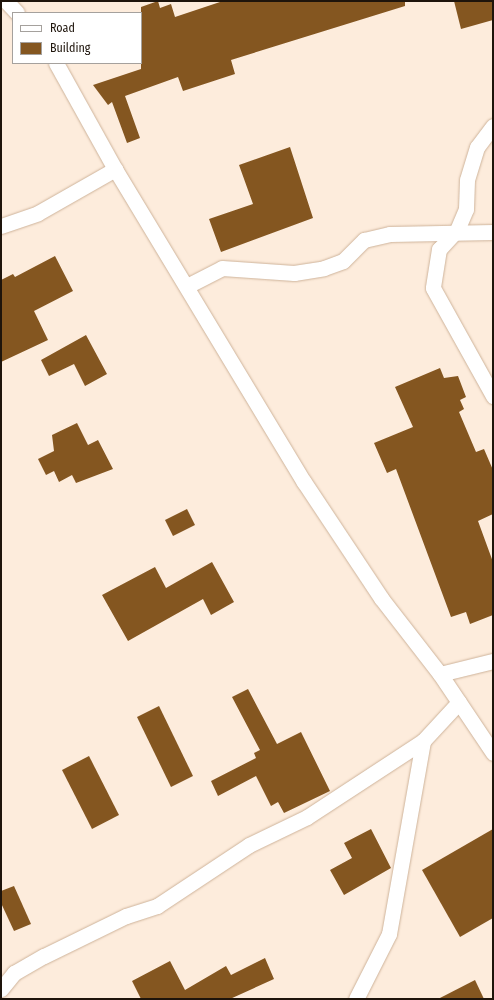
<!DOCTYPE html>
<style>
body{margin:0}
#map{position:relative;width:494px;height:1000px;overflow:hidden;background:#fdecdc;font-family:"Fira Sans Condensed",sans-serif}
div>[style]{position:absolute}
.building>*{inset:0;background:#845620}
.roads{filter:drop-shadow(0 0 1px #ceb39a) drop-shadow(0 0 1px #ceb39a)}
.minor>*{height:15px;margin:-7.5px;padding:0 7.5px;transform-origin:7.5px;border-radius:7.5px;background:#fff}
span{translate:-50% -50%;white-space:nowrap;text-align:center;line-height:1.15;-webkit-text-stroke:4px #fff;paint-order:stroke}
.frame{position:absolute;inset:0;border:2px solid #1e140b;pointer-events:none}
.legend{position:absolute;left:12px;top:12px;width:130px;height:52px;box-sizing:border-box;background:#fff;border:1px solid #a5a19d;margin:0;padding:5px 7px;list-style:none;font-size:12px;color:#1e140b}
.legend li{display:flex;align-items:center;gap:8px;height:20px}
.legend b{width:20px;border:1px solid #a5a19d}
</style>
<div id="map">
<div class="building">
<i style="clip-path:polygon(158px 1px,160px 8px,171px 4px,175px 17px,223px 1px,405px 1px,405px 6px,231px 60px,235px 74px,183px 91px,178px 77px,125px 96px,140px 138px,127px 143px,112px 102px,108px 105px,93px 85px,141px 69px,141px 7px)"></i>
<i style="clip-path:polygon(454px 1px,493px 1px,493px 20px,461px 29px)"></i>
<i style="clip-path:polygon(290px 147px,313px 218px,221px 252px,209px 219px,253px 204px,239px 165px)"></i>
<i style="clip-path:polygon(55px 256px,73px 291px,34px 311px,48px 340px,1px 362px,1px 280px,13px 274px,15px 277px)"></i>
<i style="clip-path:polygon(86px 335px,107px 374px,85px 386px,74px 364px,49px 376px,41px 360px)"></i>
<i style="clip-path:polygon(440px 368px,444px 378px,458px 376px,466px 397px,460px 400px,464px 409px,459px 412px,476px 452px,484px 449px,493px 470px,493px 514px,478px 521px,493px 562px,493px 615px,470px 624px,466px 612px,451px 617px,396px 469px,387px 473px,374px 443px,413px 427px,395px 387px)"></i>
<i style="clip-path:polygon(77px 423px,88px 445px,98px 440px,113px 469px,76px 483px,72px 475px,59px 482px,54px 471px,46px 475px,38px 459px,54px 451px,52px 435px)"></i>
<i style="clip-path:polygon(187px 509px,195px 525px,173px 536px,165px 520px)"></i>
<i style="clip-path:polygon(212px 562px,234px 602px,211px 615px,203px 599px,128px 641px,102px 595px,155px 567px,166px 588px)"></i>
<i style="clip-path:polygon(248px 689px,277px 744px,301px 732px,330px 791px,284px 813px,278px 802px,271px 806px,256px 776px,218px 796px,211px 781px,256px 758px,254px 753px,260px 750px,232px 697px)"></i>
<i style="clip-path:polygon(159px 706px,193px 776px,171px 787px,137px 717px)"></i>
<i style="clip-path:polygon(89px 756px,119px 815px,92px 829px,62px 770px)"></i>
<i style="clip-path:polygon(371px 829px,391px 868px,344px 895px,330px 870px,352px 858px,344px 843px)"></i>
<i style="clip-path:polygon(493px 829px,493px 918px,460px 937px,422px 870px)"></i>
<i style="clip-path:polygon(14px 886px,31px 924px,14px 931px,1px 903px,1px 891px)"></i>
<i style="clip-path:polygon(265px 958px,274px 979px,230px 999px,141px 999px,132px 981px,170px 961px,185px 990px,226px 966px,231px 975px)"></i>
<i style="clip-path:polygon(475px 980px,484px 999px,438px 999px)"></i>
</div>
<div class="roads">
<div class="minor">
<i style="left:6px;top:1px;width:16px;rotate:47deg"></i>
<i style="left:56px;top:63px;width:121px;rotate:60.9deg"></i>
<i style="left:115px;top:169px;width:366px;rotate:58.9deg"></i>
<i style="left:304px;top:482px;width:139px;rotate:56.4deg"></i>
<i style="left:381px;top:598px;width:96px;rotate:52.2deg"></i>
<i style="left:440px;top:674px;width:95px;rotate:56.1deg"></i>
<i style="left:493px;top:126px;width:26px;rotate:127deg"></i>
<i style="left:477px;top:147px;width:34px;rotate:107deg"></i>
<i style="left:467px;top:180px;width:29px;rotate:92deg"></i>
<i style="left:466px;top:209px;width:23px;rotate:113deg"></i>
<i style="left:457px;top:230px;width:26px;rotate:133deg"></i>
<i style="left:439px;top:249px;width:39px;rotate:99deg"></i>
<i style="left:433px;top:288px;width:124px;rotate:60.9deg"></i>
<i style="left:1px;top:226px;width:39px;rotate:-19deg"></i>
<i style="left:38px;top:213px;width:89px;rotate:-29.7deg"></i>
<i style="left:187px;top:286px;width:39px;rotate:-27deg"></i>
<i style="left:222px;top:268px;width:72px;rotate:4deg"></i>
<i style="left:294px;top:273px;width:30px;rotate:-9deg"></i>
<i style="left:324px;top:268px;width:20px;rotate:-20deg"></i>
<i style="left:343px;top:261px;width:30px;rotate:-45deg"></i>
<i style="left:364px;top:240px;width:27px;rotate:-13deg"></i>
<i style="left:390px;top:234px;width:103px;rotate:-1.1deg"></i>
<i style="left:440px;top:674px;width:55px;rotate:-13.8deg"></i>
<i style="left:1px;top:989px;width:21px;rotate:-51deg"></i>
<i style="left:14px;top:973px;width:34px;rotate:-30deg"></i>
<i style="left:44px;top:956px;width:91px;rotate:-26deg"></i>
<i style="left:126px;top:916px;width:33px;rotate:-18deg"></i>
<i style="left:157px;top:906px;width:110px;rotate:-33.5deg"></i>
<i style="left:249px;top:845px;width:64px;rotate:-25.8deg"></i>
<i style="left:307px;top:817px;width:139px;rotate:-33.2deg"></i>
<i style="left:423px;top:741px;width:53px;rotate:-47.3deg"></i>
<i style="left:356px;top:999px;width:73px;rotate:-63.1deg"></i>
<i style="left:389px;top:934px;width:196px;rotate:-80deg"></i>
</div>
</div>
<div class="frame"></div>
<ul class="legend">
<li><b style="height:5px;background:#fff"></b>Road</li>
<li><b style="height:11px;background:#845620"></b>Building</li>
</ul>
</div>
